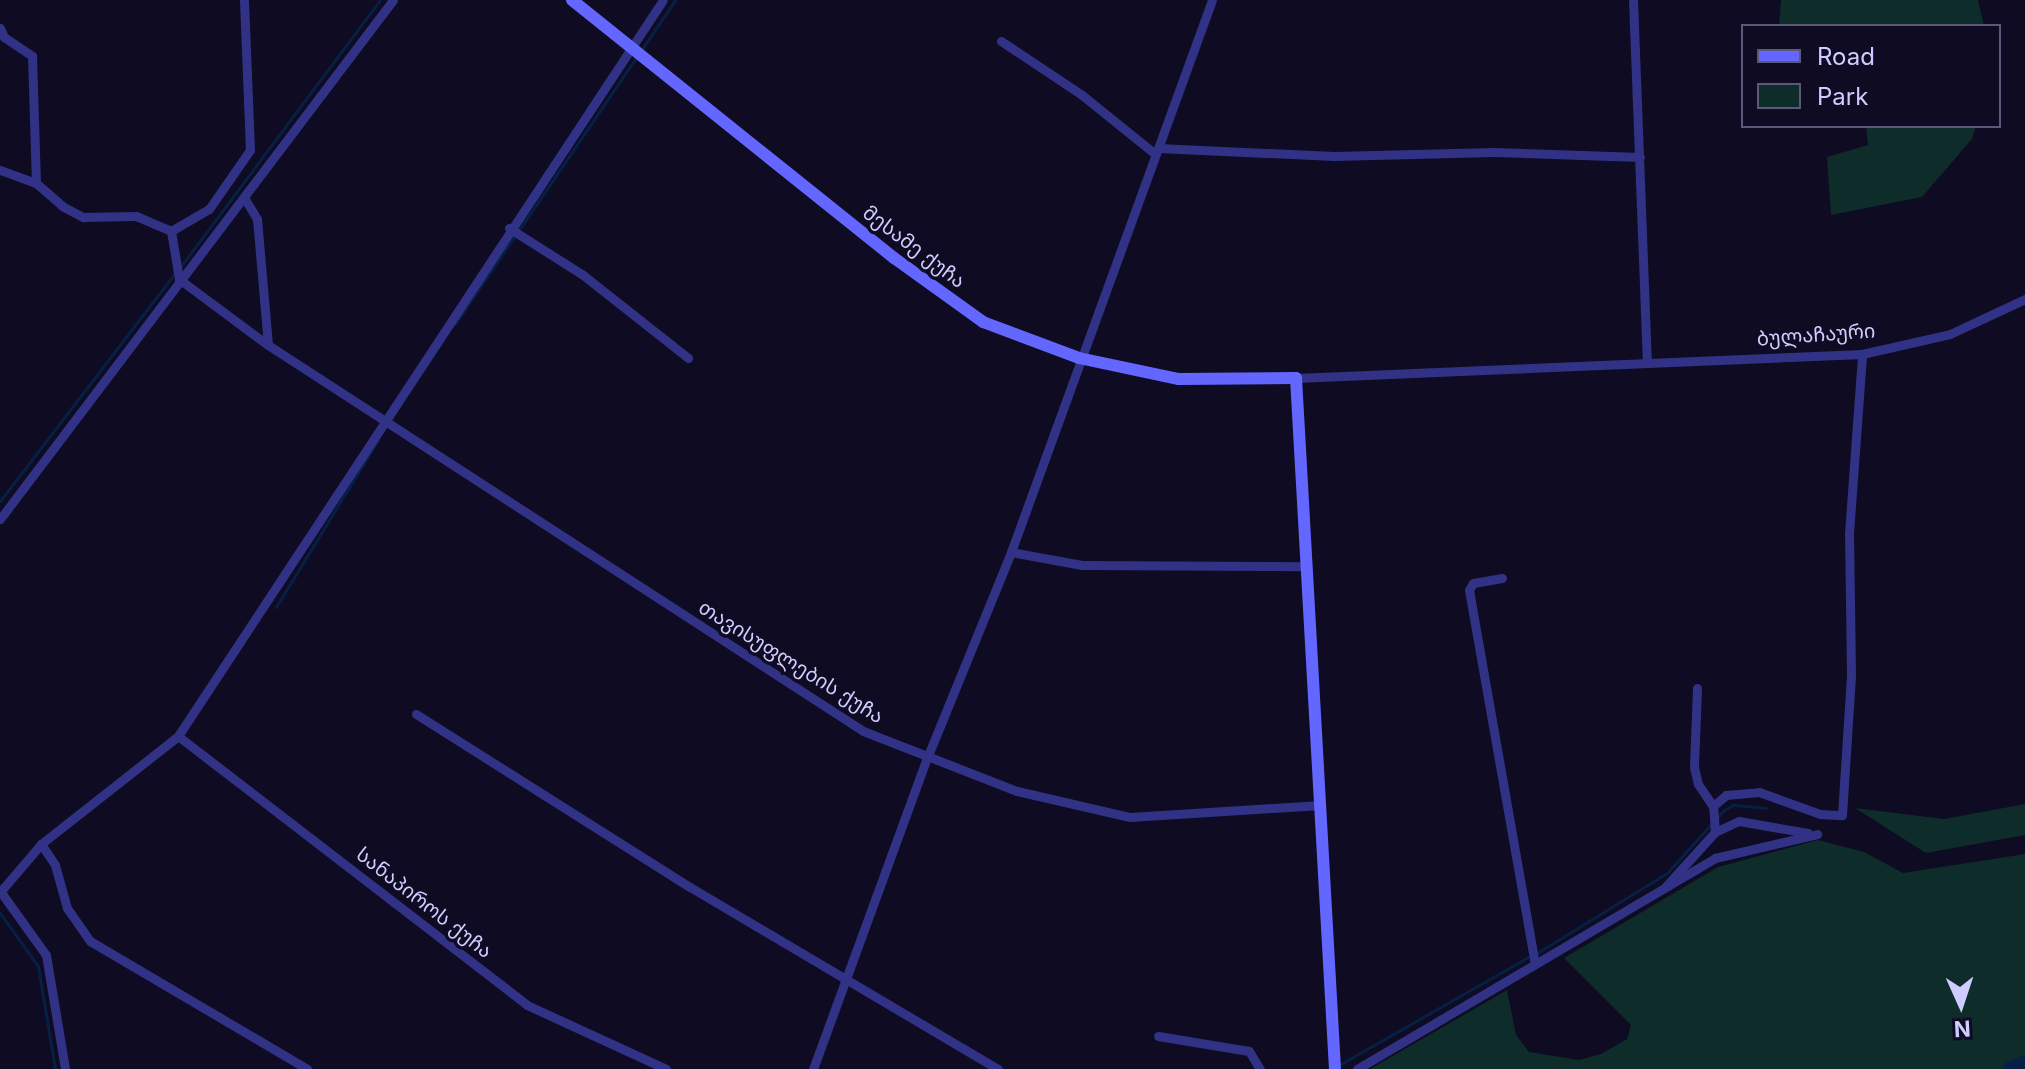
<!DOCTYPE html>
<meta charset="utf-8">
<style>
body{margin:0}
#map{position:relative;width:2025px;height:1069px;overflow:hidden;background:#0e0b22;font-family:Inter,"Noto Sans Georgian",sans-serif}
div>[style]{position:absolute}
.green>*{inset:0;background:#0d2c2a}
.stream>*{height:3px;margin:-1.5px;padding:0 1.5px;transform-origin:1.5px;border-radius:1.5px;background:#062045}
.river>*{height:16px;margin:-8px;padding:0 8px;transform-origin:8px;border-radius:8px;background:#062045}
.street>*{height:9px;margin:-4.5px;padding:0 4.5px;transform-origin:4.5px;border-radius:4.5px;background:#313286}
.secondary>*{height:12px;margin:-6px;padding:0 6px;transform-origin:6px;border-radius:6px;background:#6366ff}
span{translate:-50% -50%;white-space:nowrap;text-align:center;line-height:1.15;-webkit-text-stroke:7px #0e0b22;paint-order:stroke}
.street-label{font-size:20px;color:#cfccff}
.legend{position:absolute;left:1741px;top:24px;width:260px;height:104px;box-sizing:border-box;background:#0e0b22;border:2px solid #5b587a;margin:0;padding:10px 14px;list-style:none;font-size:24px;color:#cfccff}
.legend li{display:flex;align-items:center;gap:16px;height:40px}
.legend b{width:40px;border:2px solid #5b587a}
.north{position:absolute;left:1921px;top:965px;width:80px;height:80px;-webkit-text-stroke:6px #0e0b22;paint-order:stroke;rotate:177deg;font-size:22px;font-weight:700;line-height:32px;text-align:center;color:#cfccff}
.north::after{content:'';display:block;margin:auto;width:28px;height:36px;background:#cfccff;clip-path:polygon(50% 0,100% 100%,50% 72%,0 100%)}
</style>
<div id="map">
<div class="green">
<i style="clip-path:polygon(1781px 0,1978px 0,1984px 26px,1779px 26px)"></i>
<i style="clip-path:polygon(1866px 126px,1976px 126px,1972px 139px,1922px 197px,1831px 215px,1827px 157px,1868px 145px)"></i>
<i style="clip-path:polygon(2025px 804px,2025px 835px,1926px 853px,1855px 808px,1944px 819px)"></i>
<i style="clip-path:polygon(1818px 840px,1864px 852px,1903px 873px,2025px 854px,2025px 1069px,1370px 1069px,1507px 990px,1516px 1035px,1529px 1052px,1579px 1060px,1601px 1054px,1627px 1039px,1631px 1025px,1564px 958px,1718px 867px)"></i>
</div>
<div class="stream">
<i style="left:642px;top:49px;width:59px;rotate:-56deg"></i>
<i style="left:181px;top:266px;width:332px;rotate:-53.2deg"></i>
<i style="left:455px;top:324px;width:325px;rotate:-55.8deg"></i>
<i style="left:0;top:501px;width:289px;rotate:-52.5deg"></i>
<i style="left:276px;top:607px;width:196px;rotate:-58.6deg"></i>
<i style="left:0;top:913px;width:65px;rotate:54.4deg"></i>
<i style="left:38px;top:966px;width:104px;rotate:80.6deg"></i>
<i style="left:1537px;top:953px;width:153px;rotate:-31.6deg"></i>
<i style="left:1667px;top:873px;width:84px;rotate:-47.9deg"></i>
<i style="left:1723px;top:811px;width:12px;rotate:-31deg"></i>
<i style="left:1733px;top:805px;width:33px;rotate:5deg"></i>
<i style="left:1339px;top:1065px;width:220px;rotate:-29.7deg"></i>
</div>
<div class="river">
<i style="left:2011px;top:1069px;width:15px;rotate:-23deg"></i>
</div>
<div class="street">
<i style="left:1633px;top:0;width:362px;rotate:87.8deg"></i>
<i style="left:0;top:28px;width:10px;rotate:66deg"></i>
<i style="left:4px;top:37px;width:34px;rotate:34deg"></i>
<i style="left:32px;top:56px;width:127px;rotate:88.2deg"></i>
<i style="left:36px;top:183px;width:35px;rotate:41deg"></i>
<i style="left:62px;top:206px;width:24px;rotate:28deg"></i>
<i style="left:83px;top:217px;width:53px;rotate:-1.1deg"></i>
<i style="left:136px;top:216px;width:38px;rotate:23deg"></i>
<i style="left:171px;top:231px;width:49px;rotate:80.5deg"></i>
<i style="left:179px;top:279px;width:111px;rotate:36.6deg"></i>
<i style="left:268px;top:345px;width:709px;rotate:32.97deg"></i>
<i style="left:863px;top:731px;width:165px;rotate:21.3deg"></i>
<i style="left:1017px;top:791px;width:116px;rotate:13deg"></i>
<i style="left:1130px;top:817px;width:191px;rotate:-3.6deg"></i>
<i style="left:1001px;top:41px;width:97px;rotate:33.7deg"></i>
<i style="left:1082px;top:95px;width:94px;rotate:38.9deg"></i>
<i style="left:1158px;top:148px;width:176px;rotate:2.6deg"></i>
<i style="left:1334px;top:156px;width:160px;rotate:-1.4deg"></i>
<i style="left:1494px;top:152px;width:146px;rotate:2deg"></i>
<i style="left:0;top:170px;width:38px;rotate:20deg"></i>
<i style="left:245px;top:199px;width:23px;rotate:59deg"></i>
<i style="left:257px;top:219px;width:126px;rotate:85deg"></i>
<i style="left:509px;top:228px;width:88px;rotate:32.4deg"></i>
<i style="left:583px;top:275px;width:134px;rotate:38.3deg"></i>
<i style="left:171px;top:231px;width:44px;rotate:-30.1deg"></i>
<i style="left:209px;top:209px;width:72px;rotate:-55.2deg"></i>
<i style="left:250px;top:150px;width:150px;rotate:-92.3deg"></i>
<i style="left:1296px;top:378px;width:567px;rotate:-2.43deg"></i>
<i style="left:1862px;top:354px;width:90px;rotate:-12.8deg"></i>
<i style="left:1950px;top:334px;width:83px;rotate:-25deg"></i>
<i style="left:0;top:519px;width:651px;rotate:-52.87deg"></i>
<i style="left:1011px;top:552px;width:72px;rotate:10.4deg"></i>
<i style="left:1082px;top:565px;width:221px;rotate:0.3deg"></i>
<i style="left:1502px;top:578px;width:29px;rotate:170deg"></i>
<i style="left:1473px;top:583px;width:8px;rotate:120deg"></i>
<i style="left:1469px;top:590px;width:380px;rotate:80deg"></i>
<i style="left:1697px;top:688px;width:79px;rotate:92.2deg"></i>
<i style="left:1694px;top:767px;width:17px;rotate:77deg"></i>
<i style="left:1698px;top:784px;width:27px;rotate:56deg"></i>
<i style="left:416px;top:714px;width:324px;rotate:32.3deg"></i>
<i style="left:690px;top:887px;width:358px;rotate:30.6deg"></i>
<i style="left:178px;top:736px;width:441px;rotate:37.6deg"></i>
<i style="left:527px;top:1005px;width:153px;rotate:24.7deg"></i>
<i style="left:1715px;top:832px;width:26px;rotate:-25deg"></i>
<i style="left:1739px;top:821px;width:70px;rotate:9.9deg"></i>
<i style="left:41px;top:844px;width:25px;rotate:56deg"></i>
<i style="left:55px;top:865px;width:45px;rotate:74.4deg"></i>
<i style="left:67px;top:908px;width:40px;rotate:55.1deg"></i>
<i style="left:90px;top:941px;width:252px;rotate:30.5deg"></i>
<i style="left:1666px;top:886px;width:73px;rotate:-47.8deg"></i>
<i style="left:1715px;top:832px;width:26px;rotate:-94deg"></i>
<i style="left:1713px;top:806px;width:17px;rotate:-40deg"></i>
<i style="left:1726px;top:795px;width:33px;rotate:-5deg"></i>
<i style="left:1759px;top:792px;width:65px;rotate:19.8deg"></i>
<i style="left:1820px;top:814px;width:22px;rotate:3deg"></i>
<i style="left:1842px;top:815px;width:141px;rotate:-86.3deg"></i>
<i style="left:1851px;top:674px;width:141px;rotate:-90.8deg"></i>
<i style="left:1849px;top:533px;width:179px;rotate:-85.8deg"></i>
<i style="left:0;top:891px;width:79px;rotate:54.3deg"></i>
<i style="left:46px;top:955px;width:116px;rotate:80.5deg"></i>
<i style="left:0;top:892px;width:63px;rotate:-49.5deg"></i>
<i style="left:41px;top:844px;width:174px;rotate:-38.2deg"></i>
<i style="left:178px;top:736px;width:881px;rotate:-56.62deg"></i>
<i style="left:1158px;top:1036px;width:92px;rotate:9.4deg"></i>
<i style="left:1249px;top:1051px;width:21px;rotate:59deg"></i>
<i style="left:813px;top:1069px;width:331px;rotate:-69.9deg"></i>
<i style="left:927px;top:758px;width:222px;rotate:-67.8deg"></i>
<i style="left:1011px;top:552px;width:587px;rotate:-69.99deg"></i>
<i style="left:1357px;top:1069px;width:416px;rotate:-30.5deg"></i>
<i style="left:1715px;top:858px;width:105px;rotate:-13.2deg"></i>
</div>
<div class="secondary">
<i style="left:572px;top:0;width:413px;rotate:38.7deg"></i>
<i style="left:894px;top:258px;width:110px;rotate:35.7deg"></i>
<i style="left:983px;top:322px;width:103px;rotate:20.6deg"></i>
<i style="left:1079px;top:358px;width:102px;rotate:11.9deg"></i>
<i style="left:1179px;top:379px;width:117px;rotate:-0.5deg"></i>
<i style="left:1296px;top:378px;width:692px;rotate:86.77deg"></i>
</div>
<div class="street-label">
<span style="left:914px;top:247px;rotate:37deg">მესამე ქუჩა</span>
<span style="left:1816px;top:335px;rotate:-4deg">ბულაჩაური</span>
<span style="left:791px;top:662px;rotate:32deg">თავისუფლების ქუჩა</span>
<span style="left:424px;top:903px;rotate:38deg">სანაპიროს ქუჩა</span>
</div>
<ul class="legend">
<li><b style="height:10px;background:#6366ff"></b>Road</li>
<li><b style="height:22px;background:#0d2c2a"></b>Park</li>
</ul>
<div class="north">N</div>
</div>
